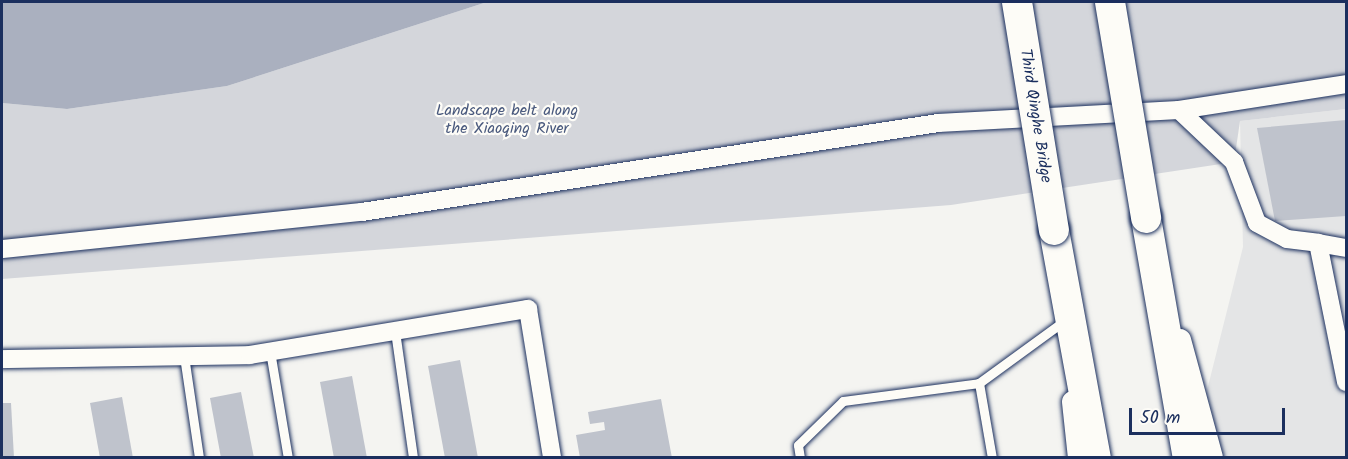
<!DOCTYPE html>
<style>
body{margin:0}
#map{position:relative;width:1348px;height:459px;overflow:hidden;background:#f4f4f1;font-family:Kalam,sans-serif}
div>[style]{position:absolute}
.built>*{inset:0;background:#e4e5e6}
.green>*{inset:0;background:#d4d6db}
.water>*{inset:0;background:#aab0bf}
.building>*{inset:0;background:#bfc3cc}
.roads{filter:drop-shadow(0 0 2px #1b2f5e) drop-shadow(0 0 2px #1b2f5e)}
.service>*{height:9px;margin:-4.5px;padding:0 4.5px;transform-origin:4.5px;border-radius:4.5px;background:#fdfcf7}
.minor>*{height:18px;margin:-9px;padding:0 9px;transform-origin:9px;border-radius:9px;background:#fdfcf7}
.tertiary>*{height:22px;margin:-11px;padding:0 11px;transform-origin:11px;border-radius:11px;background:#fdfcf7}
.trunk>*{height:30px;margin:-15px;padding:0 15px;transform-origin:15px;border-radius:15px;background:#fdfcf7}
.bridges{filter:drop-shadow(0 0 2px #1b2f5e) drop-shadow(0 0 2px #1b2f5e)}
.trunk-bridge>*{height:30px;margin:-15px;padding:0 15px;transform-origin:15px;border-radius:15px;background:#fdfcf7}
span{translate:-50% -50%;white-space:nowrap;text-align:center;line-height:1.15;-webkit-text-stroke:4.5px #fdfcf7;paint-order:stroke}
.park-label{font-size:16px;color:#49597d}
.street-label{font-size:16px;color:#1b2f5e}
.frame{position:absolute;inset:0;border:3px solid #1b2f5e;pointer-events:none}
.scale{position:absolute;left:1129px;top:408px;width:156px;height:27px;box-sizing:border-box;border:3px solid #1b2f5e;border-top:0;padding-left:8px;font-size:18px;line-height:21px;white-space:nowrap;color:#1b2f5e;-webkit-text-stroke:4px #fdfcf7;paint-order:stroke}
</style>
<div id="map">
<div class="built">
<i style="clip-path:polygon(1346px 109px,1346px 457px,1190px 458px,1243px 247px,1240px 121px)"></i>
</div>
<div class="green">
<i style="clip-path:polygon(487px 2px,1346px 2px,1346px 109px,1240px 121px,1234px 162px,951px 205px,2px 279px,2px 103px,67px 109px,227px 86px)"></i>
</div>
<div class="water">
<i style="clip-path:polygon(2px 2px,487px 2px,227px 86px,67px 109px,2px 103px)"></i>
</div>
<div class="building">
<i style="clip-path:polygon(1346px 120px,1346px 216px,1275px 221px,1257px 128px)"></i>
<i style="clip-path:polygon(460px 360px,478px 458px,445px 458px,428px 366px)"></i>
<i style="clip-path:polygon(352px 376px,367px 458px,334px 458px,320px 382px)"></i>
<i style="clip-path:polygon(241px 392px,254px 458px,221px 458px,210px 398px)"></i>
<i style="clip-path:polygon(122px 397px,133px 458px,100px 458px,90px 403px)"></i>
<i style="clip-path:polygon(661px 399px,672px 458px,580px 458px,576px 435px,605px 430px,604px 422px,590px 424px,588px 412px)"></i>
<i style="clip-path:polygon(2px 403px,11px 403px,14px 458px,2px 458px)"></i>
</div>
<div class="roads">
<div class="service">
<i style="left:395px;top:331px;width:128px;rotate:81.9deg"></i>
<i style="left:270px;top:351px;width:109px;rotate:80.5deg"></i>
<i style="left:184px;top:356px;width:103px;rotate:81.6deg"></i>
<i style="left:979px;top:383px;width:76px;rotate:80.2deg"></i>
<i style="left:800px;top:458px;width:13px;rotate:-99deg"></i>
<i style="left:798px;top:445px;width:63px;rotate:-44.4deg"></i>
<i style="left:843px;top:401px;width:137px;rotate:-7.5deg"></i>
<i style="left:979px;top:383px;width:105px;rotate:-36.1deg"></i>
</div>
<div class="minor">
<i style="left:1179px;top:110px;width:76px;rotate:43.4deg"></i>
<i style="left:1234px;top:162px;width:65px;rotate:69.3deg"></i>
<i style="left:1257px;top:223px;width:34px;rotate:28deg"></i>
<i style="left:1287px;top:239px;width:31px;rotate:7deg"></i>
<i style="left:1346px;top:248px;width:28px;rotate:-170deg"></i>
<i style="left:1318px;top:243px;width:142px;rotate:78.6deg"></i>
<i style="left:2px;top:249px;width:362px;rotate:-5.9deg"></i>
<i style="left:362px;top:212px;width:583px;rotate:-8.78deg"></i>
<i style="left:938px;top:123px;width:241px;rotate:-3.1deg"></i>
<i style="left:1179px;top:110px;width:169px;rotate:-8.8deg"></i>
<i style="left:2px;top:359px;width:248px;rotate:-0.9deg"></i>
<i style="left:250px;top:355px;width:282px;rotate:-9.4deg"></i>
<i style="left:528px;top:309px;width:151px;rotate:80.8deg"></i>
</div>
<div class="tertiary">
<i style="left:1180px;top:340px;width:122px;rotate:74.8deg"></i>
<i style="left:1073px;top:402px;width:56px;rotate:83.9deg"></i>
</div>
<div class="trunk">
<i style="left:1146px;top:218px;width:244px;rotate:80.1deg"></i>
<i style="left:1054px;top:230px;width:232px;rotate:79.6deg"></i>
</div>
</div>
<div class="bridges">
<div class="trunk-bridge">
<i style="left:1017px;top:2px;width:231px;rotate:80.8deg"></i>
<i style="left:1110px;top:2px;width:219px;rotate:80.5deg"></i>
</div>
</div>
<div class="park-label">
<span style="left:507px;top:120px">Landscape belt along<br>the Xiaoqing River</span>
</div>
<div class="street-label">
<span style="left:1035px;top:116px;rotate:81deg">Third Qinghe Bridge</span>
</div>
<div class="frame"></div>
<div class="scale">50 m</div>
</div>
